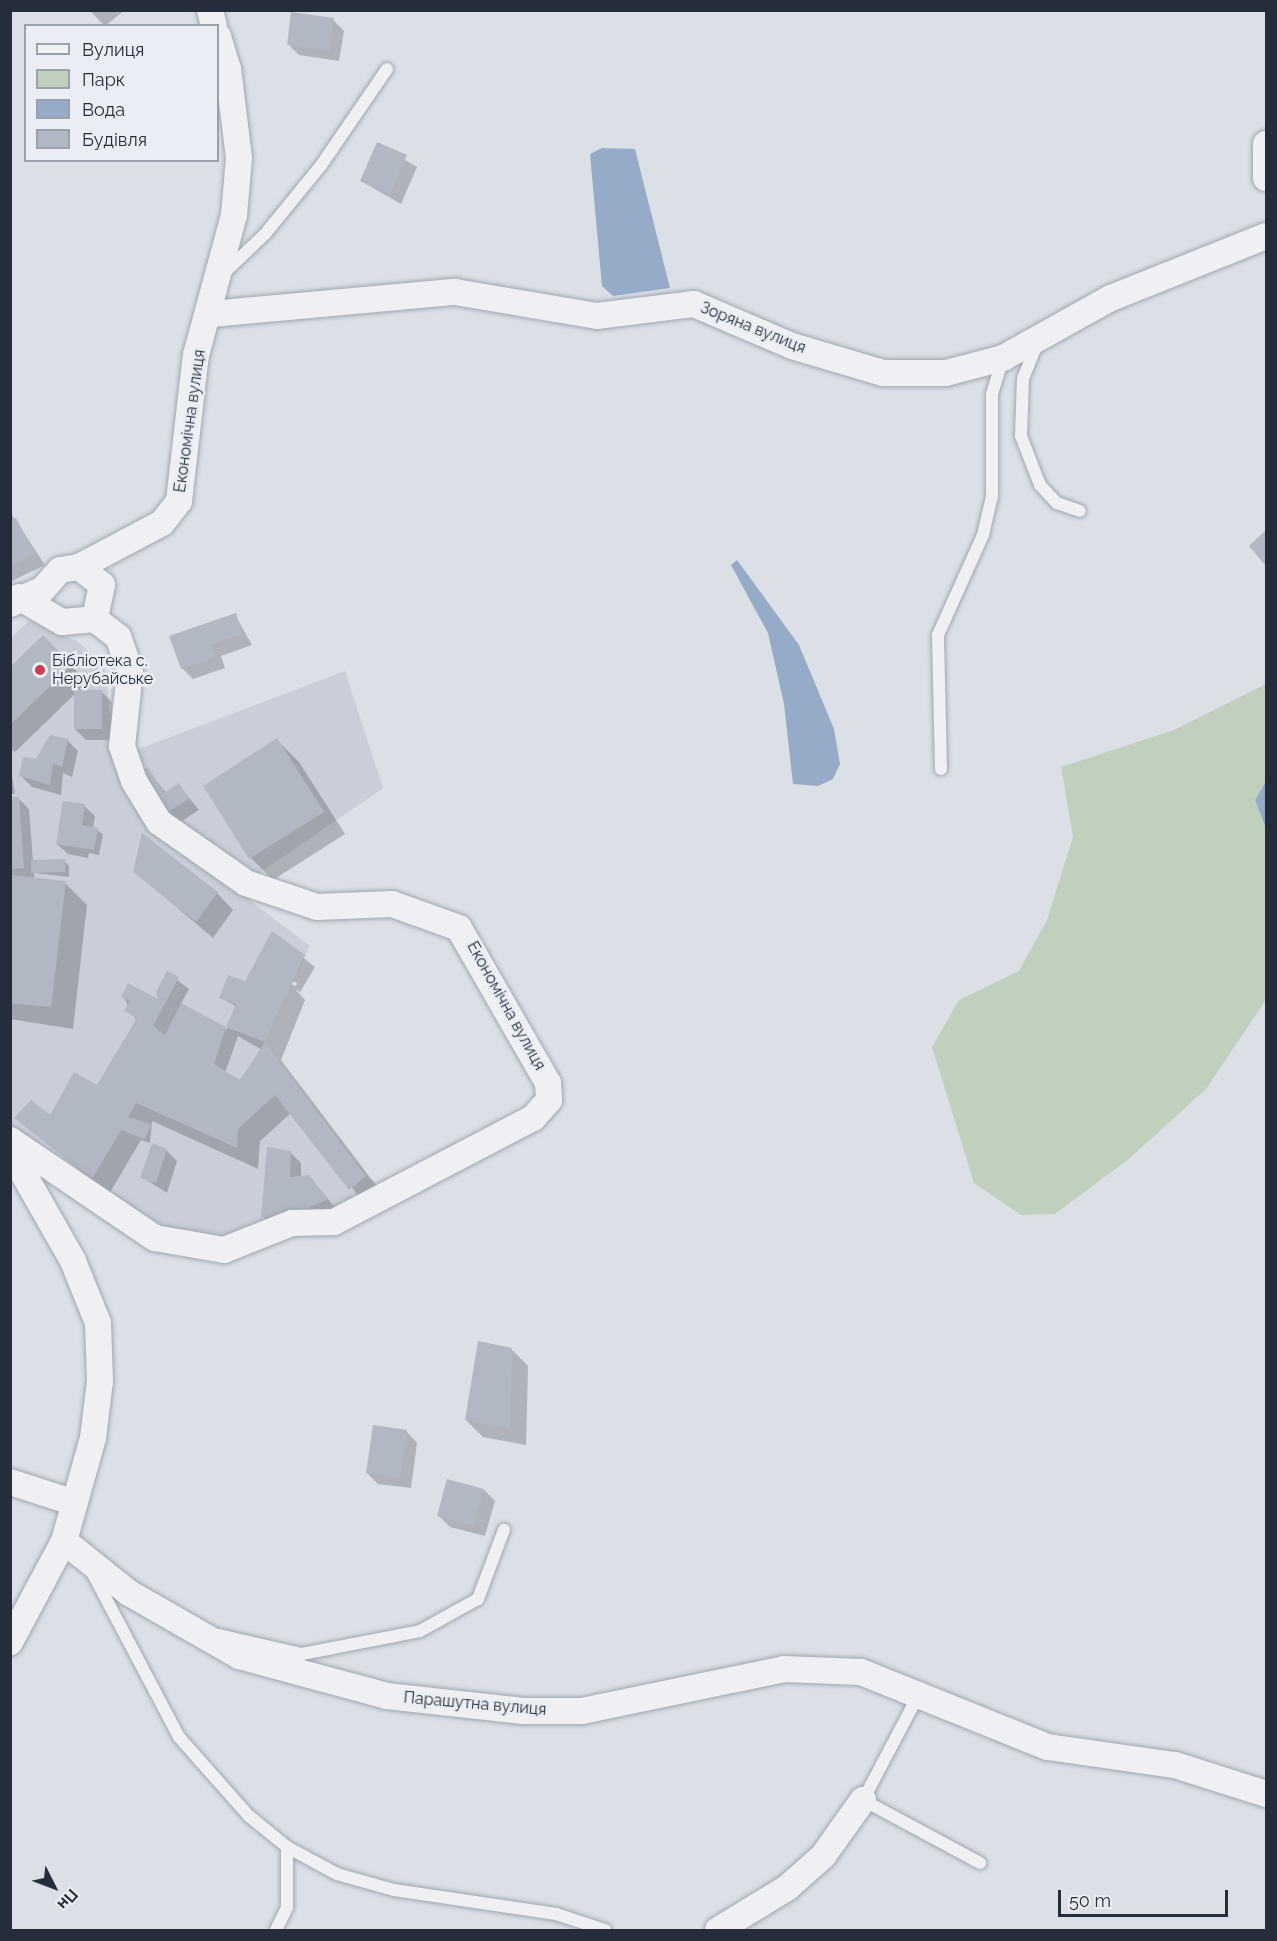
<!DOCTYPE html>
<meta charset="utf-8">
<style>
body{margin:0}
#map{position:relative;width:1277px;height:1941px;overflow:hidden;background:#dbdfe6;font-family:Raleway,sans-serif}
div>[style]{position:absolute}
.built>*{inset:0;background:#c9ced8}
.green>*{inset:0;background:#c0d0bc}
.water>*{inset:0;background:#95abc7}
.shadow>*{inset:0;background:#0003}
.building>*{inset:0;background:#b2b8c3}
.roads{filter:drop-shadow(0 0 2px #a1a6b0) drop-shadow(0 0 2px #a1a6b0)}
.lane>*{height:12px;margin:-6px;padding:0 6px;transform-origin:6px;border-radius:6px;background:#eef0f4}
.street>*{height:26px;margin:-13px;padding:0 13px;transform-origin:13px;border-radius:13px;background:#eef0f4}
.dots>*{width:16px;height:16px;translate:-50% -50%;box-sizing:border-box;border:3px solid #eaeef4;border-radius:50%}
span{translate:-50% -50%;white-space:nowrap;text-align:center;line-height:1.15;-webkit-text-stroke:5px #eaeef4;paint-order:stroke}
.street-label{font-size:16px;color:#252d3c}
.poi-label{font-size:16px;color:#252d3c}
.left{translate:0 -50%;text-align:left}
.frame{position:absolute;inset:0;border:12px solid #252d3c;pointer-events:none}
.legend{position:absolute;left:24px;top:24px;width:195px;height:138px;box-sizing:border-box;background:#eaeef4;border:2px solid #9ba1aa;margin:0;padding:8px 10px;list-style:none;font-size:18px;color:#252d3c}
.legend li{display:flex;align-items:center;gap:12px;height:30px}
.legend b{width:30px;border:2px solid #9ba1aa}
.north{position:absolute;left:24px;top:1857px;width:60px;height:60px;-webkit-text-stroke:4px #eaeef4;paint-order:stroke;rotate:132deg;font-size:16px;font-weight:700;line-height:24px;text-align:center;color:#252d3c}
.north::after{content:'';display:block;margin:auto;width:21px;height:27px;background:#252d3c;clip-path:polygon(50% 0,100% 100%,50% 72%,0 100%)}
.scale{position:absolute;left:1058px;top:1890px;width:170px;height:27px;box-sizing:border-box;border:3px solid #252d3c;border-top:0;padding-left:8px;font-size:18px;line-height:21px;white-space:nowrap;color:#252d3c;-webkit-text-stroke:4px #eaeef4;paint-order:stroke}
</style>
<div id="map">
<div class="built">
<i style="clip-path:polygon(29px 621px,77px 641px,105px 667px,113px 747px,147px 822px,310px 946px,265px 1042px,369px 1178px,384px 1189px,244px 1244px,149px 1248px,11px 1125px,10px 639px)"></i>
<i style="clip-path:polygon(345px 671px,383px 788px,254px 877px,161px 816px,128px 753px)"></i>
</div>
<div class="green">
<i style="clip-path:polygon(1266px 684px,1266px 781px,1255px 800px,1266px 829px,1266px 1000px,1206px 1089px,1130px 1158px,1055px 1214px,1021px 1215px,974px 1183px,932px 1047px,959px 1000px,1019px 971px,1047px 920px,1073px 837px,1061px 767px,1174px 730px)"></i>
</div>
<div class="water">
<i style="clip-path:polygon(602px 148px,635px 149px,670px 288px,613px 296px,602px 286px,590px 154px)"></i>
<i style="clip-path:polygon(737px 560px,799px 645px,834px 729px,840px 764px,833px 779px,818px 786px,793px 784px,784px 704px,768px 633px,731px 565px)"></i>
<i style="clip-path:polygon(1266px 781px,1266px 829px,1255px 800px)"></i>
</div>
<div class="shadow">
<i style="clip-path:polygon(89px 10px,125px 10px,105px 26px)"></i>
<i style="clip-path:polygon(333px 20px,344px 31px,339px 61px,299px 55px,288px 44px)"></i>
<i style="clip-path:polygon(378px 144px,417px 167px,401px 204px,361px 181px)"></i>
<i style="clip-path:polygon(10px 512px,45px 565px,10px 582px)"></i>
<i style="clip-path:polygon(235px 615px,252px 645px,221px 656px,225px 668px,193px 679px,182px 668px)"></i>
<i style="clip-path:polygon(43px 637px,88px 683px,79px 691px,101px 691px,112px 702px,112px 740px,86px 740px,75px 729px,75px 694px,15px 752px,10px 747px,10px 669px)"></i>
<i style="clip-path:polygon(67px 740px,78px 751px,72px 777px,63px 773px,61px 795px,32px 787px,21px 776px)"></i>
<i style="clip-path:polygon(277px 740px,299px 762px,345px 834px,273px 880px,251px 858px)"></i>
<i style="clip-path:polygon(10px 764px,15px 794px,10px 794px)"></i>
<i style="clip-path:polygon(147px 769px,166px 793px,179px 785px,199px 810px,177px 824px,166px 813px)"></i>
<i style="clip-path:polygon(18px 798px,29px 809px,33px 861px,64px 861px,69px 866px,69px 877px,34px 873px,34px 879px,65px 883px,87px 905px,73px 1029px,10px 1019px,10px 799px)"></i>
<i style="clip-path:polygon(84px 806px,95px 816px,93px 828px,103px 834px,99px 855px,89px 853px,88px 858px,68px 854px,57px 844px)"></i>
<i style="clip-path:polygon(135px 872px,217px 893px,233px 910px,213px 938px)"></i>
<i style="clip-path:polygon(evenodd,273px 934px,315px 967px,300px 992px,295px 989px,305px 1000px,281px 1060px,382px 1193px,367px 1206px,291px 1113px,260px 1141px,258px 1169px,152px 1121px,150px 1143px,141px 1140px,109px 1194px,16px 1118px,51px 1117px,98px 1086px,137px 1022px,123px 996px,162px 1003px,168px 973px,189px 989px,181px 1004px,227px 1029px,236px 1006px,221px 998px,245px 984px,273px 934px,265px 970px,297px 983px,296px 986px,265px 974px,265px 970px,273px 934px,238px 1036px,262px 1050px,239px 1081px,225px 1073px,238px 1036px)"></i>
<i style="clip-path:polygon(166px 1150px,177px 1161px,167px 1193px,142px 1177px)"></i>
<i style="clip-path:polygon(290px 1152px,301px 1163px,301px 1177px,309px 1176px,337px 1210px,273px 1227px,263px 1216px)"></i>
<i style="clip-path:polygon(511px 1349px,528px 1366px,526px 1445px,483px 1437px,466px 1420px)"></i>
<i style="clip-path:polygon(407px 1432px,417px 1443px,411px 1488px,378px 1484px,367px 1473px)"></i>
<i style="clip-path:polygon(484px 1490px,495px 1501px,485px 1536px,450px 1527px,439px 1516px)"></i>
</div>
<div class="building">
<i style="clip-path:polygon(291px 12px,334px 18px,329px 51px,287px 45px)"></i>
<i style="clip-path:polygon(377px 142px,407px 155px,390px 195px,360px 181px)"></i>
<i style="clip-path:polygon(16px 518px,35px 553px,10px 566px,10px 521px)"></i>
<i style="clip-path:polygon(1266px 530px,1266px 566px,1249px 546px)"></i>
<i style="clip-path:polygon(236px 613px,242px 634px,211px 645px,216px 657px,181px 669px,169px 636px)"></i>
<i style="clip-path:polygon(43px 635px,72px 665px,10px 725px,10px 667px)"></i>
<i style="clip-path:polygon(74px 689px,102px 690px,102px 729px,74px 729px)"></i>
<i style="clip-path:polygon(50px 735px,68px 739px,62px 767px,53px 763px,50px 785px,19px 776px,23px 757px,36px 759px)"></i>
<i style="clip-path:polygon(277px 738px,324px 812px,249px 859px,203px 786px)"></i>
<i style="clip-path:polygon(148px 767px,164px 793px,179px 783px,189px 799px,165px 814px,139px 772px)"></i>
<i style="clip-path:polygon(10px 797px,19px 797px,24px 868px,10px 869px)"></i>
<i style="clip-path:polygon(63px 801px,85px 804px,82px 825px,98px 828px,94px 850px,56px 844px)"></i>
<i style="clip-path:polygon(142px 833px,218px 892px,196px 922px,133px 872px)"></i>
<i style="clip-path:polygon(65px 859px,65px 872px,31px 873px,31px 860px)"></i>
<i style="clip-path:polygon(10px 875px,66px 881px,51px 1007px,10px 1003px)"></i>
<i style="clip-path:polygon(272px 931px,305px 955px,265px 1042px,226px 1027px,236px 1004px,219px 998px,228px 975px,245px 981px)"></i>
<i style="clip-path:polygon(167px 971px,179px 977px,153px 1026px,165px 1035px,181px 1003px,226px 1027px,214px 1064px,240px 1080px,265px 1042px,366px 1176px,349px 1190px,275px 1095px,238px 1129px,237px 1148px,136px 1103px,128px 1117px,151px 1124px,145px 1139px,121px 1130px,92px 1179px,14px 1118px,31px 1100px,50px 1115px,74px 1072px,97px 1085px,137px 1018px,124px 1011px,130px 1001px,121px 997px,128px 983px,158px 999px,156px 992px)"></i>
<i style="clip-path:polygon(152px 1143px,167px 1149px,156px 1183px,140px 1178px)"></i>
<i style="clip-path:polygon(267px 1147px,291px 1151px,290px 1177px,309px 1175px,328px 1199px,300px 1212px,285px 1209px,281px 1218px,261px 1217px)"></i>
<i style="clip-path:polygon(478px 1341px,512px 1348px,510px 1429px,465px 1420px)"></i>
<i style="clip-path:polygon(373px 1425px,407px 1430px,400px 1478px,366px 1473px)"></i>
<i style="clip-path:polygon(447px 1479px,484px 1489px,474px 1526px,437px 1516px)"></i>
</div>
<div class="roads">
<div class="lane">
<i style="left:223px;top:274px;width:58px;rotate:-43.6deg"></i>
<i style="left:265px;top:234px;width:90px;rotate:-50.8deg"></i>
<i style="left:322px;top:164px;width:115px;rotate:-55.6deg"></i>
<i style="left:1037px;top:344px;width:37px;rotate:112deg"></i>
<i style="left:1023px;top:378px;width:58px;rotate:92deg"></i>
<i style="left:1021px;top:436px;width:53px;rotate:68.8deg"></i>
<i style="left:1040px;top:485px;width:25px;rotate:47deg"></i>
<i style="left:1057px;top:503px;width:24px;rotate:19deg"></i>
<i style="left:941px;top:769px;width:134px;rotate:-91.3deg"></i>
<i style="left:938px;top:635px;width:110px;rotate:-65.8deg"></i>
<i style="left:983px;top:535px;width:39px;rotate:-77deg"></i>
<i style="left:992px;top:497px;width:103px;rotate:-90deg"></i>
<i style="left:992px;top:394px;width:38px;rotate:-73deg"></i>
<i style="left:93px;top:1574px;width:184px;rotate:62.2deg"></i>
<i style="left:179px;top:1737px;width:106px;rotate:48.5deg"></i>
<i style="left:249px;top:1816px;width:49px;rotate:39.2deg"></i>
<i style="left:287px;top:1847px;width:57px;rotate:28.4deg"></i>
<i style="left:337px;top:1874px;width:59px;rotate:15.7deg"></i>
<i style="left:394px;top:1890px;width:164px;rotate:8.4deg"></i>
<i style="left:556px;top:1914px;width:52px;rotate:18.1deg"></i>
<i style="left:219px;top:1635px;width:85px;rotate:12.9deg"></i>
<i style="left:302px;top:1654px;width:120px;rotate:-11deg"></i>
<i style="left:420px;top:1631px;width:66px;rotate:-28.9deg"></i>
<i style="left:478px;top:1599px;width:74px;rotate:-69.4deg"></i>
<i style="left:919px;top:1694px;width:120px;rotate:117.8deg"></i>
<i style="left:863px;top:1800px;width:133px;rotate:28.3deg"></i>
<i style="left:276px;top:1930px;width:25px;rotate:-64deg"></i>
<i style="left:287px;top:1907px;width:60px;rotate:-90deg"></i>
</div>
<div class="street">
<i style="left:210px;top:10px;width:16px;rotate:76deg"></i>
<i style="left:1266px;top:144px;width:34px;rotate:90deg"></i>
<i style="left:211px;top:314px;width:245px;rotate:-5.2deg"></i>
<i style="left:455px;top:292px;width:144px;rotate:9.6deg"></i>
<i style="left:597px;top:316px;width:98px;rotate:-7.1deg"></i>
<i style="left:694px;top:304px;width:107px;rotate:23.2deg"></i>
<i style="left:792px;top:346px;width:95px;rotate:16.5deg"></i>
<i style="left:883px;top:373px;width:63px"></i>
<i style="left:946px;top:373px;width:59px;rotate:-14.7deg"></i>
<i style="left:1003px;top:358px;width:124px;rotate:-29.1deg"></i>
<i style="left:1111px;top:298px;width:167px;rotate:-21.8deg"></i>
<i style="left:79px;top:567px;width:29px;rotate:38deg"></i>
<i style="left:102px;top:585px;width:35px;rotate:102deg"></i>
<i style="left:19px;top:597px;width:50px;rotate:30.2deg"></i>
<i style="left:62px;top:622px;width:33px;rotate:-5deg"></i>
<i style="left:10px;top:604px;width:36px;rotate:-24deg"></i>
<i style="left:43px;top:589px;width:25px;rotate:-48deg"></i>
<i style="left:60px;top:570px;width:19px;rotate:-9deg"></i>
<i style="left:79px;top:567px;width:94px;rotate:-27.9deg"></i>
<i style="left:162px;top:523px;width:28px;rotate:-52deg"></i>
<i style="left:179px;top:501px;width:147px;rotate:-83.4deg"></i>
<i style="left:196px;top:355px;width:145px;rotate:-74.8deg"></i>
<i style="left:234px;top:215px;width:57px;rotate:-85deg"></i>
<i style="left:239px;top:158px;width:90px;rotate:-97deg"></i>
<i style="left:228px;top:69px;width:34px;rotate:-107deg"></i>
<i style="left:10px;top:1140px;width:175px;rotate:34.1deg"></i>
<i style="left:155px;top:1238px;width:70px;rotate:9.9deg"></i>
<i style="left:224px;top:1250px;width:73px;rotate:-21.7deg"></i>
<i style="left:292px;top:1223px;width:42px;rotate:-1.4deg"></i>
<i style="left:334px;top:1222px;width:225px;rotate:-27.6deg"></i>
<i style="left:533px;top:1118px;width:24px;rotate:-48deg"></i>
<i style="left:549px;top:1100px;width:17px;rotate:-93deg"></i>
<i style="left:548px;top:1083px;width:179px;rotate:-119.9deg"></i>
<i style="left:459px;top:928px;width:71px;rotate:-160.3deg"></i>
<i style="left:392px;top:904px;width:75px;rotate:177.7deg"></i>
<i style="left:317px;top:907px;width:75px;rotate:-161.3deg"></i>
<i style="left:246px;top:883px;width:106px;rotate:-145deg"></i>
<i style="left:159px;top:822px;width:48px;rotate:-121.4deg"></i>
<i style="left:134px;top:781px;width:37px;rotate:-109deg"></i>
<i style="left:122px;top:746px;width:75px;rotate:-83.9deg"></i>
<i style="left:130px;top:671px;width:36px;rotate:-109deg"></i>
<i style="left:118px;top:637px;width:29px;rotate:-142deg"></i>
<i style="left:10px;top:1150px;width:128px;rotate:60.4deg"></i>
<i style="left:73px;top:1261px;width:67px;rotate:68deg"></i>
<i style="left:98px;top:1323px;width:58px;rotate:88deg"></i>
<i style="left:100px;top:1381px;width:57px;rotate:97deg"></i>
<i style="left:93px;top:1438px;width:107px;rotate:105.7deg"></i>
<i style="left:64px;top:1541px;width:115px;rotate:118.1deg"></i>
<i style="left:10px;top:1482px;width:68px;rotate:17.9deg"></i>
<i style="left:64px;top:1541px;width:83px;rotate:38.7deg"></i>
<i style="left:129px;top:1593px;width:127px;rotate:29.8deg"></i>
<i style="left:239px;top:1656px;width:153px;rotate:15.1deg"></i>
<i style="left:387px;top:1696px;width:137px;rotate:6.3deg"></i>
<i style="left:523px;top:1711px;width:59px"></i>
<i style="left:582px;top:1711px;width:206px;rotate:-11.7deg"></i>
<i style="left:784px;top:1669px;width:77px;rotate:2.2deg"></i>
<i style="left:861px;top:1672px;width:201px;rotate:21.9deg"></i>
<i style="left:1048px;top:1747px;width:128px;rotate:8.1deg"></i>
<i style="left:1175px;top:1765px;width:96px;rotate:17.7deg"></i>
<i style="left:718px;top:1930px;width:81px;rotate:-31.3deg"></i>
<i style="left:787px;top:1888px;width:48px;rotate:-41.6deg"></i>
<i style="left:823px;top:1856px;width:69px;rotate:-54.5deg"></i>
</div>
</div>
<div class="dots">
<i style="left:40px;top:670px;background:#cf3c4d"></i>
</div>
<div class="street-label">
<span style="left:753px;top:328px;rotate:22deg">Зоряна вулиця</span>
<span style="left:190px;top:421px;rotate:-82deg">Економічна вулиця</span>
<span style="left:506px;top:1006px;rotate:61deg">Економічна вулиця</span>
<span style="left:475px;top:1704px;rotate:5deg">Парашутна вулиця</span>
</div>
<div class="poi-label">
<span class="left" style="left:52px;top:670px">Бібліотека с.<br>Нерубайське</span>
</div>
<div class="frame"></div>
<ul class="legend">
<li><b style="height:8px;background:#eef0f4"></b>Вулиця</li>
<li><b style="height:16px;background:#c0d0bc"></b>Парк</li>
<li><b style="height:16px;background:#95abc7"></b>Вода</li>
<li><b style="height:16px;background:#b2b8c3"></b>Будівля</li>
</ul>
<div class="north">Пн</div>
<div class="scale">50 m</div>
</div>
